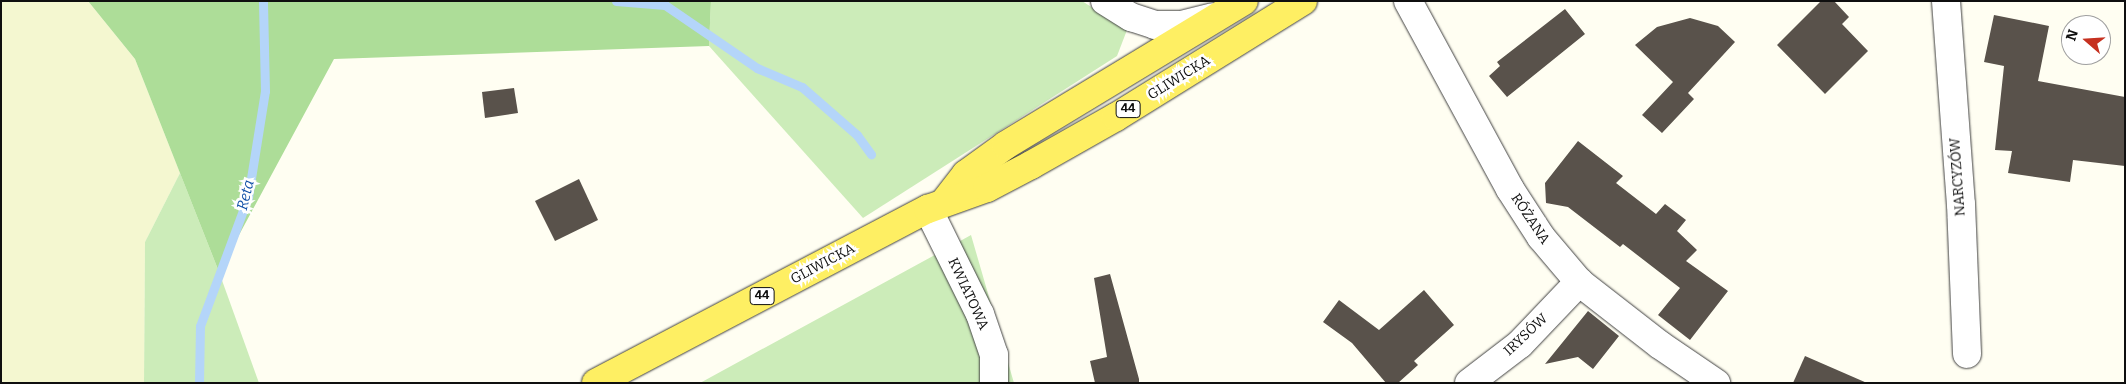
<!DOCTYPE html>
<meta charset="utf-8">
<style>
body{margin:0}
#map{position:relative;width:2126px;height:384px;overflow:hidden;background:#fffef2;font-family:Bitter,serif}
div>[style]{position:absolute}
.farmland>*{inset:0;background:#f4f7d0}
.green>*{inset:0;background:#ccecb9}
.forest>*{inset:0;background:#addd98}
.stream>*{height:9px;margin:-4.5px;padding:0 4.5px;transform-origin:4.5px;border-radius:4.5px;background:#b4d5f9}
.building>*{inset:0;background:#59524b}
.roads{filter:drop-shadow(0 0 1px #424242) drop-shadow(0 0 1px #424242)}
.street>*{height:28px;margin:-14px;padding:0 14px;transform-origin:14px;border-radius:14px;background:#fff}
.primary>*{height:28px;margin:-14px;padding:0 14px;transform-origin:14px;border-radius:14px;background:#feef63}
span{translate:-50% -50%;white-space:nowrap;text-align:center;line-height:1.15;-webkit-text-stroke:5px #fff;paint-order:stroke}
.shield-label span{padding:1px 4px;background:#fff;border:1px solid;border-radius:4px;-webkit-text-stroke-width:0}
.shield-label{font-size:12px;color:#0f0f0f;font-weight:700}
.street-label{font-size:14px;color:#0f0f0f}
.water-label{font-size:15px;color:#1250a8;font-style:italic}
.frame{position:absolute;inset:0;border:2px solid #0f0f0f;pointer-events:none}
.north{position:absolute;left:2061px;top:15px;width:50px;height:50px;box-sizing:border-box;background:#fff;border:1px solid #9f9f9f;border-radius:50%;rotate:289deg;font-size:14px;font-weight:700;line-height:20px;text-align:center;color:#0f0f0f}
.north::after{content:'';display:block;margin:auto;width:18px;height:22px;background:#c63120;clip-path:polygon(50% 0,100% 100%,50% 72%,0 100%)}
</style>
<div id="map">
<div class="farmland">
<i style="clip-path:polygon(1px 1px,88px 1px,135px 59px,180px 173px,145px 242px,144px 383px,1px 383px)"></i>
</div>
<div class="green">
<i style="clip-path:polygon(711px 1px,1082px 1px,1127px 30px,1117px 56px,863px 218px,709px 46px)"></i>
<i style="clip-path:polygon(180px 173px,219px 272px,259px 383px,144px 383px,145px 242px)"></i>
<i style="clip-path:polygon(971px 235px,1014px 383px,700px 383px,933px 256px)"></i>
</div>
<div class="forest">
<i style="clip-path:polygon(88px 1px,711px 1px,709px 46px,334px 59px,219px 272px,135px 59px)"></i>
</div>
<div class="stream">
<i style="left:616px;top:1px;width:49px;rotate:4.7deg"></i>
<i style="left:665px;top:5px;width:112px;rotate:34.4deg"></i>
<i style="left:757px;top:68px;width:49px;rotate:22.9deg"></i>
<i style="left:802px;top:87px;width:73px;rotate:41.1deg"></i>
<i style="left:857px;top:135px;width:24px;rotate:54deg"></i>
<i style="left:199px;top:383px;width:57px;rotate:-89deg"></i>
<i style="left:200px;top:326px;width:138px;rotate:-69.6deg"></i>
<i style="left:248px;top:197px;width:107px;rotate:-80.9deg"></i>
<i style="left:265px;top:91px;width:90px;rotate:-91.3deg"></i>
</div>
<div class="building">
<i style="clip-path:polygon(1821px 1px,1834px 1px,1849px 17px,1842px 24px,1868px 51px,1825px 94px,1777px 45px)"></i>
<i style="clip-path:polygon(1565px 9px,1585px 34px,1507px 97px,1489px 76px,1500px 66px,1497px 62px)"></i>
<i style="clip-path:polygon(1994px 15px,2049px 26px,2038px 81px,2125px 97px,2125px 166px,2073px 160px,2070px 182px,2008px 173px,2012px 151px,1995px 150px,2004px 66px,1984px 62px)"></i>
<i style="clip-path:polygon(1690px 18px,1718px 26px,1735px 42px,1688px 93px,1694px 99px,1662px 133px,1642px 115px,1673px 82px,1635px 45px,1657px 27px)"></i>
<i style="clip-path:polygon(514px 88px,518px 113px,485px 118px,482px 92px)"></i>
<i style="clip-path:polygon(1578px 141px,1623px 176px,1616px 183px,1656px 214px,1665px 204px,1686px 220px,1677px 231px,1697px 250px,1686px 261px,1728px 291px,1690px 340px,1658px 315px,1680px 288px,1623px 244px,1620px 247px,1568px 207px,1546px 203px,1545px 183px)"></i>
<i style="clip-path:polygon(579px 179px,598px 220px,555px 241px,535px 201px)"></i>
<i style="clip-path:polygon(1110px 274px,1139px 379px,1139px 383px,1095px 383px,1090px 361px,1107px 357px,1094px 278px)"></i>
<i style="clip-path:polygon(1424px 290px,1454px 325px,1414px 361px,1418px 365px,1398px 383px,1386px 383px,1352px 343px,1323px 322px,1339px 300px,1379px 330px)"></i>
<i style="clip-path:polygon(1588px 311px,1619px 336px,1593px 369px,1578px 357px,1545px 364px)"></i>
<i style="clip-path:polygon(1805px 356px,1867px 383px,1793px 383px)"></i>
</div>
<div class="roads">
<div class="street">
<i style="left:1105px;top:1px;width:31px;rotate:32deg"></i>
<i style="left:1131px;top:17px;width:25px;rotate:18deg"></i>
<i style="left:1155px;top:25px;width:26px"></i>
<i style="left:1181px;top:25px;width:32px;rotate:-14deg"></i>
<i style="left:1408px;top:1px;width:214px;rotate:61.5deg"></i>
<i style="left:1510px;top:189px;width:57px;rotate:57.1deg"></i>
<i style="left:1541px;top:237px;width:59px;rotate:49.8deg"></i>
<i style="left:1579px;top:282px;width:103px;rotate:37.9deg"></i>
<i style="left:1660px;top:345px;width:68px;rotate:34.2deg"></i>
<i style="left:1946px;top:1px;width:204px;rotate:85.8deg"></i>
<i style="left:1961px;top:204px;width:150px;rotate:87.7deg"></i>
<i style="left:928px;top:209px;width:117px;rotate:63.7deg"></i>
<i style="left:980px;top:314px;width:43px;rotate:71.1deg"></i>
<i style="left:994px;top:355px;width:28px;rotate:90deg"></i>
<i style="left:1469px;top:383px;width:64px;rotate:-37.4deg"></i>
<i style="left:1520px;top:344px;width:86px;rotate:-46.4deg"></i>
</div>
<div class="primary">
<i style="left:945px;top:201px;width:34px;rotate:-52deg"></i>
<i style="left:966px;top:174px;width:49px;rotate:-35.9deg"></i>
<i style="left:1006px;top:145px;width:278px;rotate:-31.2deg"></i>
<i style="left:596px;top:383px;width:375px;rotate:-27.7deg"></i>
<i style="left:928px;top:209px;width:63px;rotate:-19.6deg"></i>
<i style="left:987px;top:188px;width:50px;rotate:-27.6deg"></i>
<i style="left:1031px;top:165px;width:98px;rotate:-29.5deg"></i>
<i style="left:1116px;top:117px;width:220px;rotate:-31.8deg"></i>
</div>
</div>
<div class="shield-label">
<span style="left:1128px;top:109px">44</span>
<span style="left:762px;top:296px">44</span>
</div>
<div class="street-label">
<span style="left:1179px;top:78px;rotate:-32deg">GLIWICKA</span>
<span style="left:1958px;top:177px;rotate:-94deg">NARCYZÓW</span>
<span style="left:1530px;top:219px;rotate:56deg">RÓŻANA</span>
<span style="left:823px;top:264px;rotate:-28deg">GLIWICKA</span>
<span style="left:968px;top:294px;rotate:65deg">KWIATOWA</span>
<span style="left:1526px;top:335px;rotate:-43deg">IRYSÓW</span>
</div>
<div class="water-label">
<span style="left:246px;top:195px;rotate:-76deg">Reta</span>
</div>
<div class="frame"></div>
<div class="north">N</div>
</div>
